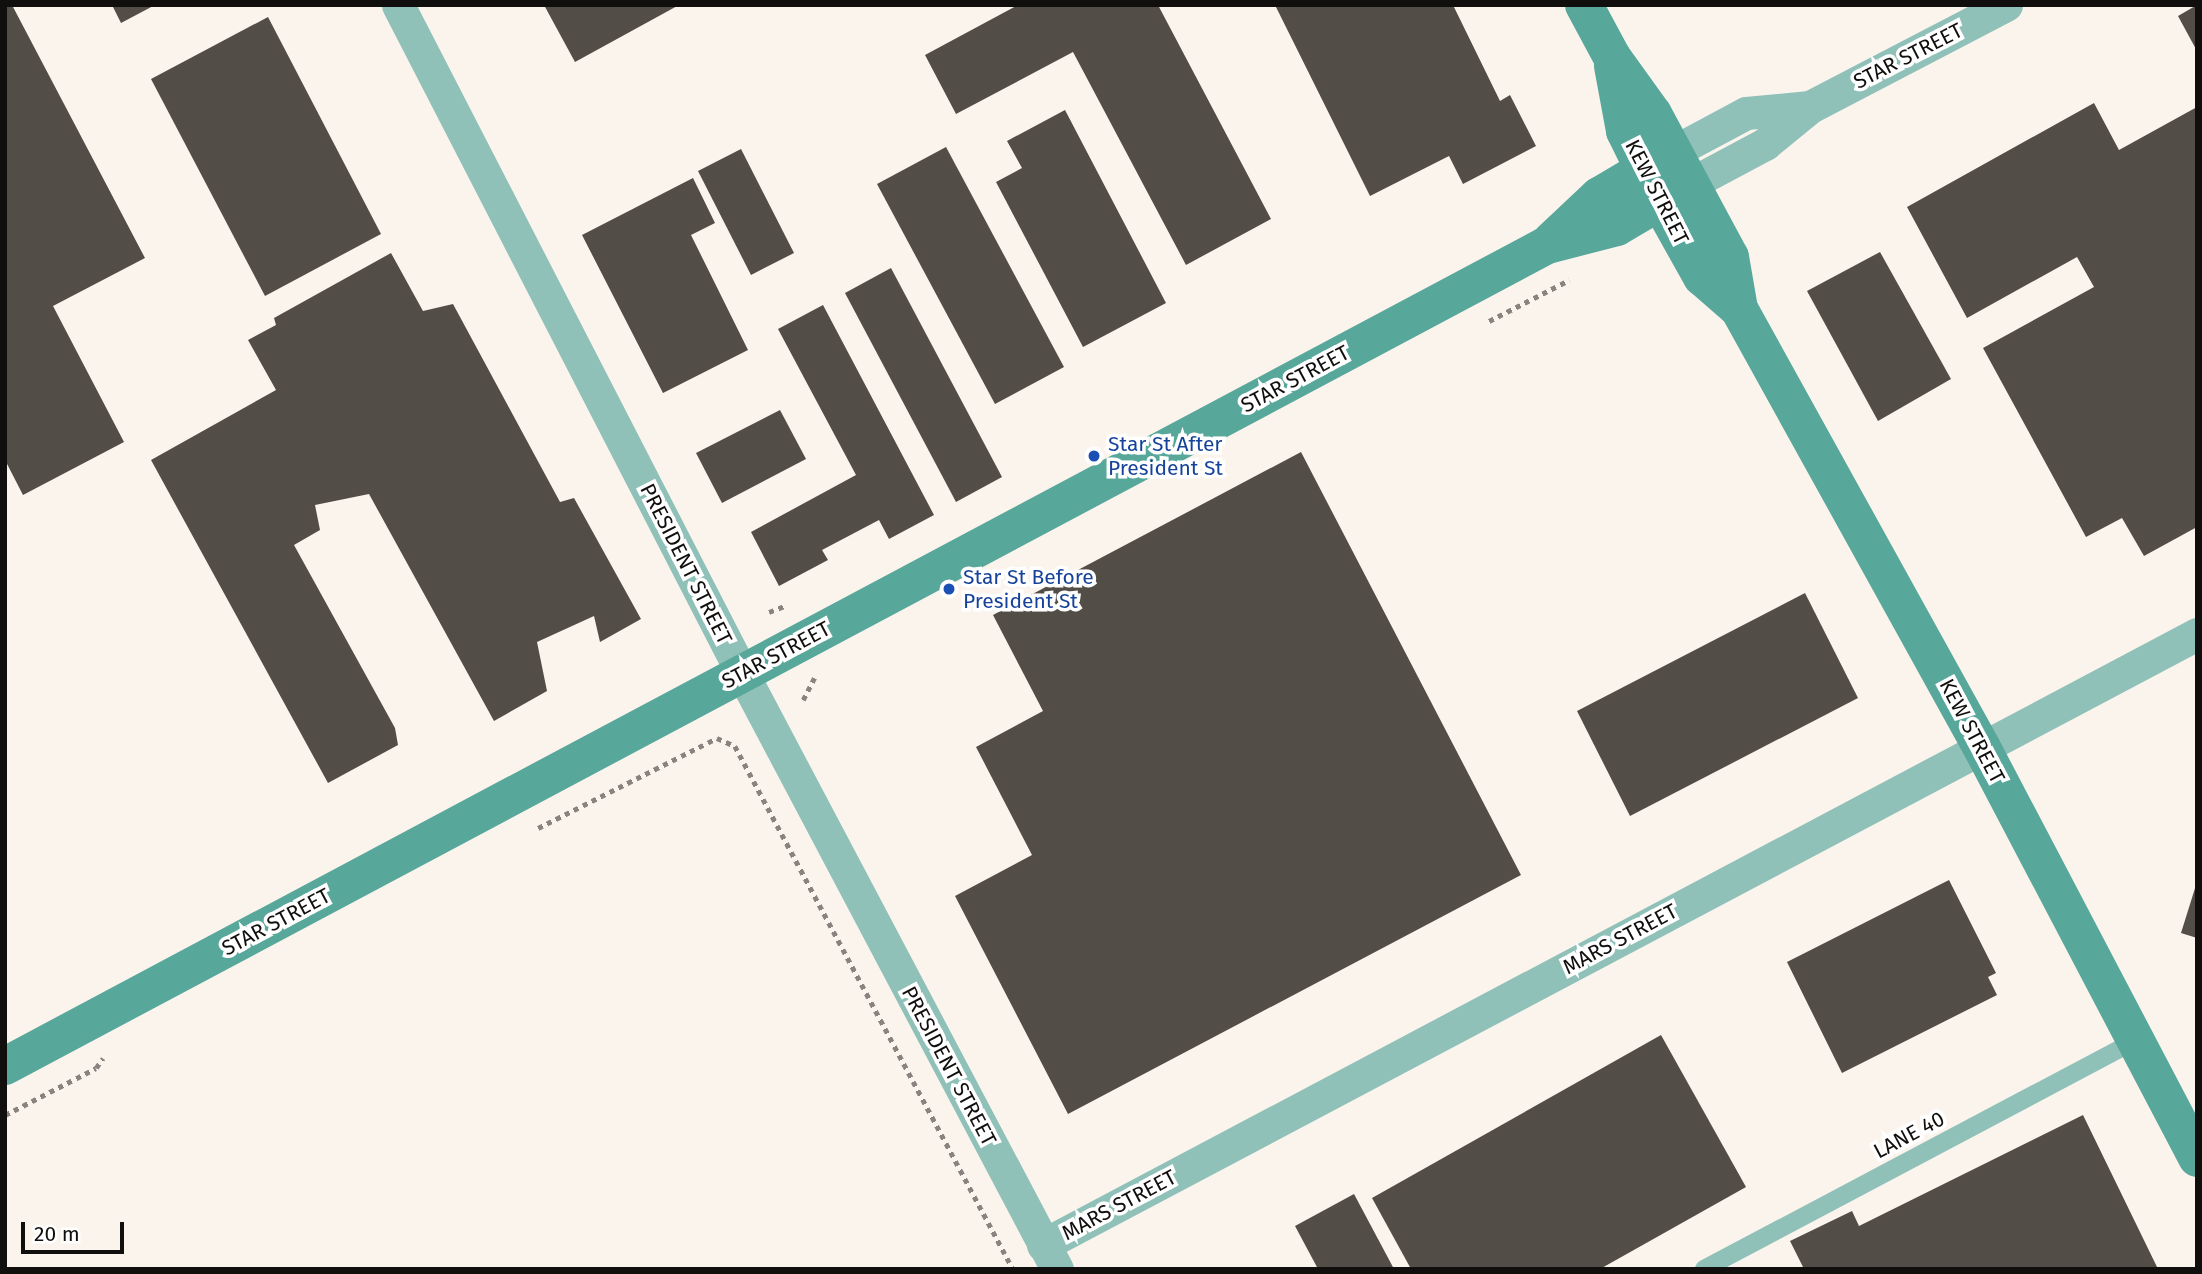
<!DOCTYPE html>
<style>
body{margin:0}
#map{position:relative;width:2202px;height:1274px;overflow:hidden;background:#fbf4ed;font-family:"Fira Sans",sans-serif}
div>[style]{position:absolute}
.building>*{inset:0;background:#534d47}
.path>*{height:4.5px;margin-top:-2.25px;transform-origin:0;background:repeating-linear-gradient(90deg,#88837f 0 5px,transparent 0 10px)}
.lane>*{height:18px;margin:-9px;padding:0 9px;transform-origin:9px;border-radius:9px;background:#90c1b9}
.street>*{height:33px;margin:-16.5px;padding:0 16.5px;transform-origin:16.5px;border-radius:16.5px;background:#90c1b9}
.secondary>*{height:38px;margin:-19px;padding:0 19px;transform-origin:19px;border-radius:19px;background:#58a79b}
.dots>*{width:19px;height:19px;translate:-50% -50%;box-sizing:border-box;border:4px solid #fff;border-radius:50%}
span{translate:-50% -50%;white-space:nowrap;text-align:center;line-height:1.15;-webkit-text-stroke:7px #fff;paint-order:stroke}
.street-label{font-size:21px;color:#110f0d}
.transit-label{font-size:21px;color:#164399}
.left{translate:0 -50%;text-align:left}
.frame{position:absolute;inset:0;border:7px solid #110f0d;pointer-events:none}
.scale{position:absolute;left:21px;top:1222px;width:103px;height:32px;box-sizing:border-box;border:4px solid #110f0d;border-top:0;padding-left:9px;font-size:21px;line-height:24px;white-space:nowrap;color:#110f0d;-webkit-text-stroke:5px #fff;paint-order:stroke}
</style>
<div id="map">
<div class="building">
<i style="clip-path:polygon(5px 5px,12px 5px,145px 258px,53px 306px,124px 442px,23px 495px,5px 460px)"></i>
<i style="clip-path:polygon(112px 5px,155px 5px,121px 23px)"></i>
<i style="clip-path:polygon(544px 5px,679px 5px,575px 62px)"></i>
<i style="clip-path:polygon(1018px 5px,1158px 5px,1271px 219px,1186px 265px,1073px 52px,956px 114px,925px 55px)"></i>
<i style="clip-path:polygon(1275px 5px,1453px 5px,1500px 101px,1510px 95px,1536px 146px,1463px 184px,1449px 156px,1370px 196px)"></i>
<i style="clip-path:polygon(2197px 5px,2197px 51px,2178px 16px)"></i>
<i style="clip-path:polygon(268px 17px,381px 234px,265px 296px,151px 79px)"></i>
<i style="clip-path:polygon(2094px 103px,2119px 150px,2197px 107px,2197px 527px,2144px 556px,2122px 518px,2086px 537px,1983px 348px,2094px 287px,2077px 257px,1967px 318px,1907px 207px)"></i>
<i style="clip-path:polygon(1065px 110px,1166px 303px,1083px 347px,996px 182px,1022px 168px,1007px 141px)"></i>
<i style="clip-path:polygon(946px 147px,1064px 367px,995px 404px,877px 184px)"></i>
<i style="clip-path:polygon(741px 149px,794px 253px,751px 275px,698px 171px)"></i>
<i style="clip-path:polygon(693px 178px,715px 223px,691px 235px,748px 350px,663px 393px,582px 235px)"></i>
<i style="clip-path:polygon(1880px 252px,1951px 379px,1878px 421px,1807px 291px)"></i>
<i style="clip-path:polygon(391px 253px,423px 311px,453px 304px,560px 502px,574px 498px,641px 619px,600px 642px,594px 616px,537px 642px,547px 691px,494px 721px,369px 494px,315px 505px,320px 530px,294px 545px,395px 728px,398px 745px,328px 783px,151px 460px,276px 390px,248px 340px,276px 325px,274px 318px)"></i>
<i style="clip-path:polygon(891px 268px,1002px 477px,956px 502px,845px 293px)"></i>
<i style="clip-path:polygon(823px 305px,934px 515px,889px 539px,879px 520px,822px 550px,828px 560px,779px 586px,751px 532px,856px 475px,778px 329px)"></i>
<i style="clip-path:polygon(780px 410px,806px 459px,722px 503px,696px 453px)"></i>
<i style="clip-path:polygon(1301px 452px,1521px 875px,1068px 1114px,955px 896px,1032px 855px,976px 747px,1043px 711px,993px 615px)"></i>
<i style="clip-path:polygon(1805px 593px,1858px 698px,1630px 816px,1577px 711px)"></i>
<i style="clip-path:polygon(1949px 880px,1996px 973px,1988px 977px,1997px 995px,1842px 1073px,1787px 962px)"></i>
<i style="clip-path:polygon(2196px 885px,2197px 885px,2197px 938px,2181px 933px)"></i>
<i style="clip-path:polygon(1661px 1035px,1746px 1187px,1600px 1269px,1411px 1269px,1372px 1198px)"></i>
<i style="clip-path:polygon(2083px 1115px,2158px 1269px,1804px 1269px,1790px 1241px,1852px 1211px,1859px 1226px)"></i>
<i style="clip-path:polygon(1354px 1194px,1394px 1269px,1318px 1269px,1295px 1226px)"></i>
</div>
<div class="path">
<i style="left:1489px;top:321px;width:90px;rotate:-27.1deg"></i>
<i style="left:769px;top:612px;width:19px;rotate:-21deg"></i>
<i style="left:803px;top:700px;width:25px;rotate:-63deg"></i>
<i style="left:538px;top:828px;width:200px;rotate:-26.7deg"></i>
<i style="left:717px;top:738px;width:20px;rotate:24deg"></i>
<i style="left:735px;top:746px;width:592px;rotate:62.01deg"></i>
<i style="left:5px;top:1115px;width:102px;rotate:-27.3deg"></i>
<i style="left:96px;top:1068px;width:12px;rotate:-55deg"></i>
</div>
<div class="lane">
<i style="left:1704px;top:1269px;width:488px;rotate:-27.9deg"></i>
</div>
<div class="street">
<i style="left:398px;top:5px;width:751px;rotate:62.75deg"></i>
<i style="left:742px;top:673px;width:674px;rotate:62.14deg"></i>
<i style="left:1673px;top:152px;width:83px;rotate:-28.1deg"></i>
<i style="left:1746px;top:113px;width:64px;rotate:-5.4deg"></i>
<i style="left:1690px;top:184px;width:85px;rotate:-28.1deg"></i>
<i style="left:1765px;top:144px;width:58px;rotate:-39.4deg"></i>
<i style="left:1810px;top:107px;width:221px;rotate:-27.5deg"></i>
<i style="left:1043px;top:1245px;width:1306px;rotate:-27.9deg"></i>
</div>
<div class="secondary">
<i style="left:1584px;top:5px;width:59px;rotate:61.7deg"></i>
<i style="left:1612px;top:57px;width:70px;rotate:54.3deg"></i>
<i style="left:1653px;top:114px;width:162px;rotate:61.7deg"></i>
<i style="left:1730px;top:257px;width:53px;rotate:80.2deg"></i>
<i style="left:1739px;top:309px;width:502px;rotate:61.03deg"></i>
<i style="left:1982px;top:748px;width:463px;rotate:62.3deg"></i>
<i style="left:1613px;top:66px;width:66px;rotate:79.5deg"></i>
<i style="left:1625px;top:131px;width:79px;rotate:63.8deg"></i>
<i style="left:1660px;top:202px;width:86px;rotate:60.8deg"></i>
<i style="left:1702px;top:277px;width:49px;rotate:40.9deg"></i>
<i style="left:1551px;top:241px;width:66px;rotate:-43.2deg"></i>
<i style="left:1599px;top:196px;width:77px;rotate:-30.6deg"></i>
<i style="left:5px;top:1066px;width:1747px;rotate:-28.03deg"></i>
<i style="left:1547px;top:245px;width:72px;rotate:-14.4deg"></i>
<i style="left:1617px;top:227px;width:85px;rotate:-30.5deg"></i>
</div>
<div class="dots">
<i style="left:1094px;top:456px;background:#1a4fb4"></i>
<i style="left:949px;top:589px;background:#1a4fb4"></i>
</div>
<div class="street-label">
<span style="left:1908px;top:56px;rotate:-27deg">STAR STREET</span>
<span style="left:1657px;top:192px;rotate:63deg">KEW STREET</span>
<span style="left:1295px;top:379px;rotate:-28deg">STAR STREET</span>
<span style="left:686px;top:564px;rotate:63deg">PRESIDENT STREET</span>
<span style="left:776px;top:655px;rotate:-28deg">STAR STREET</span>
<span style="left:1972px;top:731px;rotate:62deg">KEW STREET</span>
<span style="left:276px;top:922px;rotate:-28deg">STAR STREET</span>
<span style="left:1620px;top:939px;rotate:-28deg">MARS STREET</span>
<span style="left:949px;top:1066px;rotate:62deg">PRESIDENT STREET</span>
<span style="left:1909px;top:1135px;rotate:-28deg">LANE 40</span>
<span style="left:1119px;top:1205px;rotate:-28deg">MARS STREET</span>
</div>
<div class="transit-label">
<span class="left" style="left:1108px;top:456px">Star St After<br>President St</span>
<span class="left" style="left:963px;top:589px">Star St Before<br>President St</span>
</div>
<div class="frame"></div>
<div class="scale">20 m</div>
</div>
